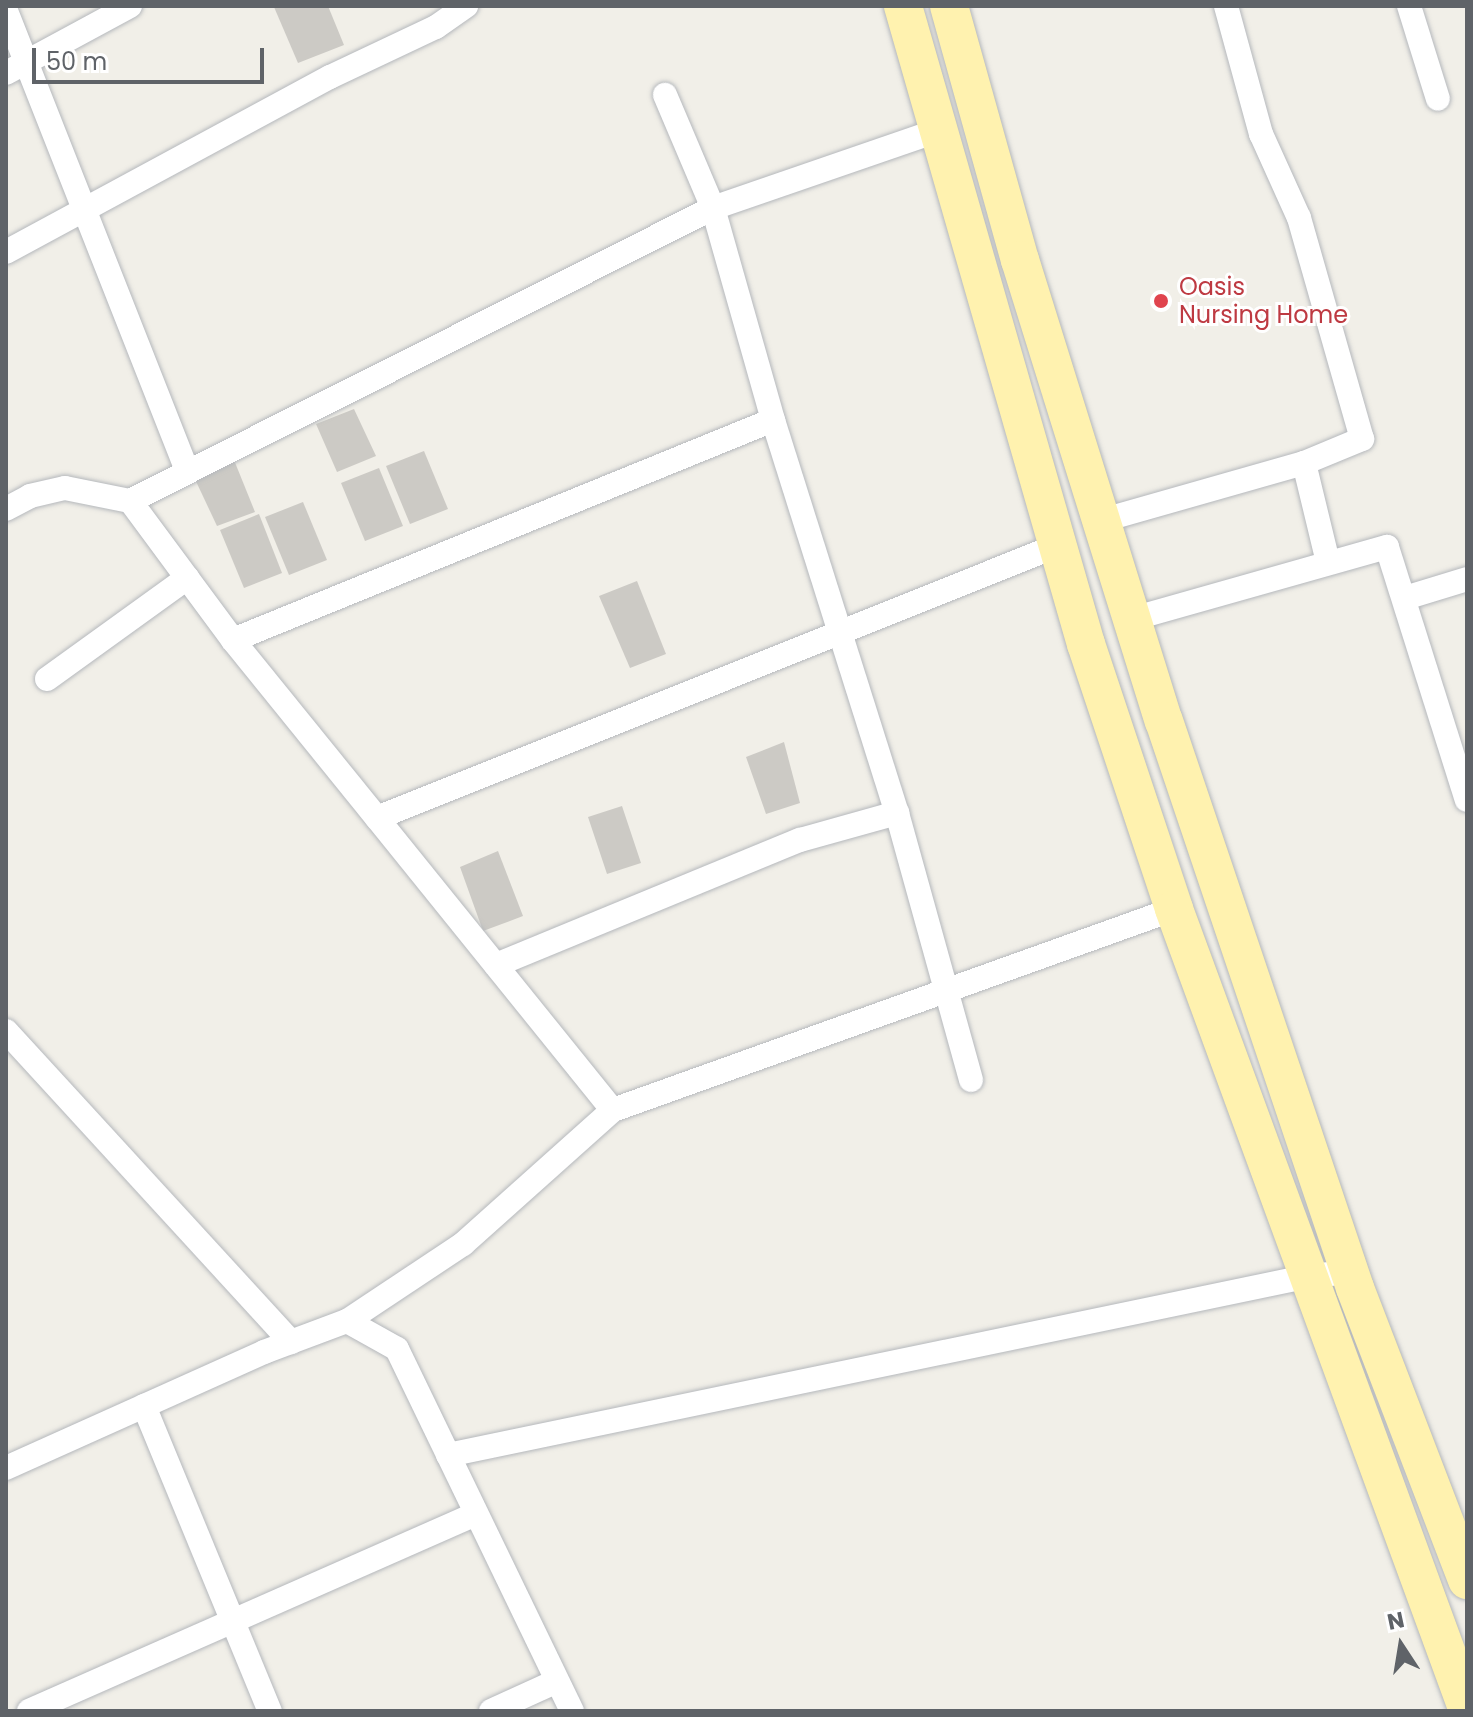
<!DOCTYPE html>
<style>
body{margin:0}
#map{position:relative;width:1473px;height:1717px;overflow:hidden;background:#f1efe8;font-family:Poppins,sans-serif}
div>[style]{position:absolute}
.building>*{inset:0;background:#cccac5}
.roads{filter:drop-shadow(0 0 2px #b5b8bc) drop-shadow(0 0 2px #b5b8bc)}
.street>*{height:24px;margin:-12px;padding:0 12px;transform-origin:12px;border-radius:12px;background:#fff}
.primary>*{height:38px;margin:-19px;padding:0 19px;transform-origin:19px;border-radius:19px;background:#fff2af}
.dots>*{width:22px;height:22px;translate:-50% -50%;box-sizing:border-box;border:4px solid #fff;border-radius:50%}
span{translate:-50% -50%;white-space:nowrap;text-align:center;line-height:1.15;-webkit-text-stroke:6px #fff;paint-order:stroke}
.health-label{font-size:24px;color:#be3a42}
.left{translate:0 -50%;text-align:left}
.frame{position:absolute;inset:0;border:8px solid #5f6368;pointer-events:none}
.north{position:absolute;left:1361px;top:1605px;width:80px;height:80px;-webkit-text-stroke:6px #fff;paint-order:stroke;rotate:348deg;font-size:22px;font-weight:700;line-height:32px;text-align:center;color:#5f6368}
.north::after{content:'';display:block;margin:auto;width:28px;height:36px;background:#5f6368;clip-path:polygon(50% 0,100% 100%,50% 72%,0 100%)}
.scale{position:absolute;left:32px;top:48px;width:232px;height:36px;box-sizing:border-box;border:4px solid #5f6368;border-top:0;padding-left:10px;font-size:24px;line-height:28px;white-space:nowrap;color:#5f6368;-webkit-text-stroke:6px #fff;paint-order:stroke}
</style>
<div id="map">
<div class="building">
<i style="clip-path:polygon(328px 6px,344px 45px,298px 63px,274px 7px)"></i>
<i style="clip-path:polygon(354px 409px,376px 456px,337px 472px,316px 424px)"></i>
<i style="clip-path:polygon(424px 451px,448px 509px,410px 524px,386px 466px)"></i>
<i style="clip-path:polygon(232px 455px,255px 512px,217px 526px,193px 475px)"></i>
<i style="clip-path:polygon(379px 468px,403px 526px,365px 541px,341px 483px)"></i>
<i style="clip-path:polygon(303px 502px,327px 560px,289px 575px,265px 517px)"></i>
<i style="clip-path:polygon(259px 514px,282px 573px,244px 588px,220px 530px)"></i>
<i style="clip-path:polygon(637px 581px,666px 654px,630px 668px,599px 596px)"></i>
<i style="clip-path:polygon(784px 742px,800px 803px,766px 814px,746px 757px)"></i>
<i style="clip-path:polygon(622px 806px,641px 863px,607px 874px,588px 817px)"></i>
<i style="clip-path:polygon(498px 851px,523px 916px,483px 931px,460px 867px)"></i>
</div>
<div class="roads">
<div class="street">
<i style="left:1409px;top:6px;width:97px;rotate:72.7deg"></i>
<i style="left:6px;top:11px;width:486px;rotate:68.5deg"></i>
<i style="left:6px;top:73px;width:141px;rotate:-28.4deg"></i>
<i style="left:6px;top:252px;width:368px;rotate:-28.4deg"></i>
<i style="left:330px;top:77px;width:117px;rotate:-25.3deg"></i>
<i style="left:436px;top:27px;width:37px;rotate:-35deg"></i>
<i style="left:773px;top:420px;width:220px;rotate:-105.8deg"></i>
<i style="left:713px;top:208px;width:240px;rotate:-19deg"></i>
<i style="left:1304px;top:463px;width:102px;rotate:76.4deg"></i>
<i style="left:6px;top:509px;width:27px;rotate:-28deg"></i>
<i style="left:30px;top:496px;width:36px;rotate:-13deg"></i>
<i style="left:65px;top:488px;width:66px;rotate:11.3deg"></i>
<i style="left:1100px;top:521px;width:212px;rotate:-15.9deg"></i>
<i style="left:1304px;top:463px;width:63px;rotate:-22.5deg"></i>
<i style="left:1362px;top:439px;width:230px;rotate:-105.9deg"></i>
<i style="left:1299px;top:218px;width:92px;rotate:-114.3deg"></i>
<i style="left:1261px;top:134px;width:133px;rotate:-105.3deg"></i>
<i style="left:1056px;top:546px;width:731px;rotate:158.17deg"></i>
<i style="left:377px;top:818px;width:375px;rotate:51.1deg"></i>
<i style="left:613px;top:1110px;width:596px;rotate:-19.71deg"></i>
<i style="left:1405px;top:598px;width:65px;rotate:-17deg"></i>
<i style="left:1132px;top:619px;width:265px;rotate:-15.8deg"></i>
<i style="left:1387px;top:547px;width:265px;rotate:72.5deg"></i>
<i style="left:233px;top:640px;width:173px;rotate:-126.5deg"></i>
<i style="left:130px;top:501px;width:652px;rotate:-26.68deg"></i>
<i style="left:713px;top:208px;width:123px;rotate:-113deg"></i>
<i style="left:47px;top:679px;width:173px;rotate:-35.8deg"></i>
<i style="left:377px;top:818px;width:229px;rotate:-129deg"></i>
<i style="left:233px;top:640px;width:583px;rotate:-22.17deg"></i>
<i style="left:773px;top:420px;width:412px;rotate:72.5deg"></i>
<i style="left:897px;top:813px;width:277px;rotate:74.5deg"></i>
<i style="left:496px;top:965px;width:329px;rotate:-22.4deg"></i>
<i style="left:800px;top:840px;width:101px;rotate:-15.6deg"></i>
<i style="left:6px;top:1031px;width:422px;rotate:47.5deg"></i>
<i style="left:347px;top:1321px;width:139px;rotate:-33.6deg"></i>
<i style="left:463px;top:1244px;width:201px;rotate:-41.8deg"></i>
<i style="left:144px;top:1406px;width:330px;rotate:67.6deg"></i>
<i style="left:448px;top:1455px;width:880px;rotate:-11.73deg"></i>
<i style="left:1310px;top:1276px;width:40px;rotate:-5.7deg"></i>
<i style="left:6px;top:1468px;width:283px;rotate:-24.2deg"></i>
<i style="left:264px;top:1352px;width:89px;rotate:-20.5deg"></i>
<i style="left:347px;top:1321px;width:57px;rotate:29.2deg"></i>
<i style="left:397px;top:1349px;width:402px;rotate:64.2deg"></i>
<i style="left:29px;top:1711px;width:488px;rotate:-23.8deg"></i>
<i style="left:491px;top:1711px;width:72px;rotate:-24.4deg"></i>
</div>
<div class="primary">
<i style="left:903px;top:6px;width:664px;rotate:74deg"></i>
<i style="left:1086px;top:644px;width:279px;rotate:71.6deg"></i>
<i style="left:1174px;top:909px;width:851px;rotate:69.86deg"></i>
<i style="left:949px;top:6px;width:264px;rotate:74.4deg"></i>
<i style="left:1020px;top:260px;width:483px;rotate:72.7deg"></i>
<i style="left:1164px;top:721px;width:598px;rotate:71.38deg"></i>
<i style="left:1355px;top:1288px;width:313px;rotate:69deg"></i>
</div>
</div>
<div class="dots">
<i style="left:1161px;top:301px;background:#e0444e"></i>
</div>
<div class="health-label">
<span class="left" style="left:1179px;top:301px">Oasis<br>Nursing Home</span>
</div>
<div class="frame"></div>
<div class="north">N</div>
<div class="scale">50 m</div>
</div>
